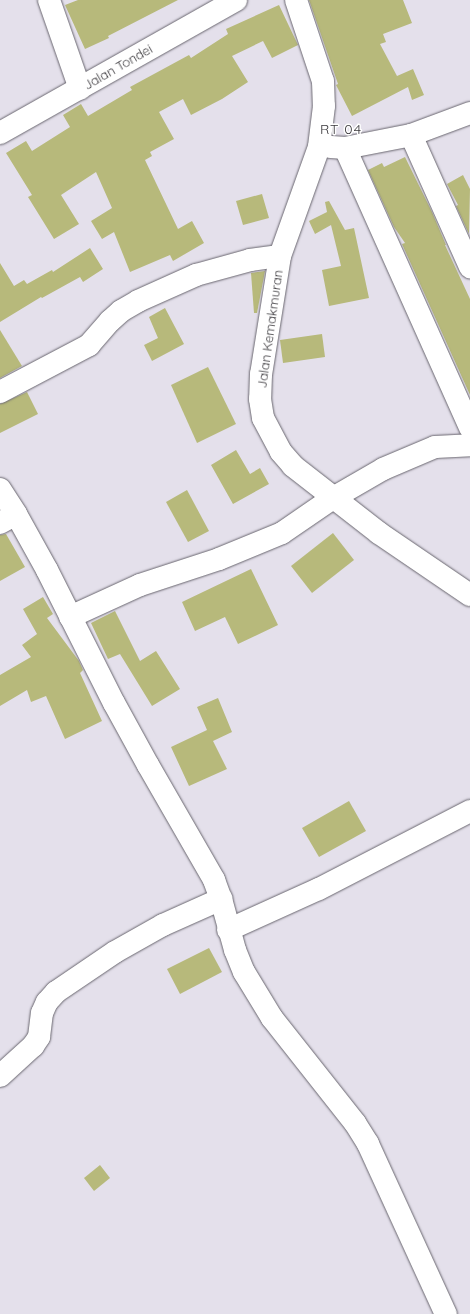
<!DOCTYPE html>
<style>
body{margin:0}
#map{position:relative;width:470px;height:1314px;overflow:hidden;background:#e4e0eb;font-family:Quicksand,sans-serif}
div>[style]{position:absolute}
.building>*{inset:0;background:#b7b97b}
.roads{filter:drop-shadow(0 0 1px #69666f) drop-shadow(0 0 1px #69666f)}
.minor>*{height:22px;margin:-11px;padding:0 11px;transform-origin:11px;border-radius:11px;background:#fff}
span{translate:-50% -50%;white-space:nowrap;text-align:center;line-height:1.15;-webkit-text-stroke:3px #fff;paint-order:stroke}
.street-label{font-size:13px;color:#39373b}
.neighbourhood-label{font-size:14px;color:#39373b;letter-spacing:1px}
</style>
<div id="map">
<div class="building">
<i style="clip-path:polygon(78px 0,178px 0,108px 36px,109px 38px,85px 49px,65px 5px)"></i>
<i style="clip-path:polygon(309px 0,403px 0,412px 23px,383px 34px,386px 42px,380px 44px,397px 76px,413px 69px,424px 95px,412px 100px,408px 87px,352px 116px,336px 85px,338px 84px)"></i>
<i style="clip-path:polygon(279px 5px,298px 45px,272px 58px,263px 41px,232px 56px,248px 82px,222px 99px,191px 115px,183px 99px,159px 112px,174px 139px,150px 152px,152px 156px,145px 160px,178px 229px,192px 221px,204px 243px,173px 261px,170px 255px,130px 272px,114px 232px,102px 239px,91px 221px,112px 208px,96px 172px,61px 195px,79px 224px,54px 239px,28px 197px,32px 195px,6px 153px,26px 141px,32px 151px,70px 127px,63px 115px,81px 104px,88px 116px,132px 90px,130px 87px,189px 55px,191px 58px,228px 34px,226px 29px)"></i>
<i style="clip-path:polygon(405px 157px,432px 212px,446px 245px,445px 245px,470px 299px,470px 395px,402px 244px,405px 243px,394px 227px,368px 170px,382px 163px,384px 167px)"></i>
<i style="clip-path:polygon(463px 175px,470px 189px,469px 234px,456px 206px,458px 205px,447px 184px)"></i>
<i style="clip-path:polygon(262px 194px,269px 218px,243px 225px,236px 201px)"></i>
<i style="clip-path:polygon(329px 201px,345px 230px,354px 228px,369px 298px,329px 306px,322px 270px,341px 266px,331px 225px,315px 234px,309px 221px,327px 212px,325px 202px)"></i>
<i style="clip-path:polygon(90px 248px,103px 269px,83px 282px,80px 277px,42px 298px,41px 297px,0 322px,0 263px,14px 286px,24px 280px,27px 284px,52px 270px,53px 272px)"></i>
<i style="clip-path:polygon(265px 271px,257px 313px,254px 313px,251px 273px)"></i>
<i style="clip-path:polygon(165px 308px,184px 344px,152px 361px,144px 345px,158px 338px,149px 317px)"></i>
<i style="clip-path:polygon(0 330px,22px 366px,0 378px)"></i>
<i style="clip-path:polygon(322px 334px,325px 357px,283px 363px,280px 340px)"></i>
<i style="clip-path:polygon(208px 367px,236px 424px,197px 443px,171px 385px)"></i>
<i style="clip-path:polygon(27px 392px,38px 414px,0 433px,0 404px)"></i>
<i style="clip-path:polygon(236px 450px,250px 474px,260px 468px,269px 484px,233px 504px,211px 465px)"></i>
<i style="clip-path:polygon(187px 490px,209px 531px,188px 542px,166px 502px)"></i>
<i style="clip-path:polygon(333px 533px,354px 560px,312px 593px,291px 566px)"></i>
<i style="clip-path:polygon(6px 534px,25px 567px,0 581px,0 535px)"></i>
<i style="clip-path:polygon(251px 569px,278px 625px,238px 644px,225px 617px,195px 631px,182px 602px)"></i>
<i style="clip-path:polygon(43px 597px,53px 614px,47px 618px,79px 661px,83px 670px,80px 673px,102px 721px,65px 739px,46px 696px,31px 702px,27px 690px,0 706px,0 675px,31px 657px,22px 645px,37px 634px,23px 609px)"></i>
<i style="clip-path:polygon(115px 611px,140px 661px,156px 651px,180px 689px,152px 706px,120px 654px,108px 659px,91px 623px)"></i>
<i style="clip-path:polygon(218px 698px,232px 732px,213px 741px,227px 769px,189px 786px,171px 747px,207px 730px,197px 707px)"></i>
<i style="clip-path:polygon(349px 801px,366px 831px,319px 857px,302px 828px)"></i>
<i style="clip-path:polygon(209px 948px,222px 972px,180px 994px,167px 969px)"></i>
<i style="clip-path:polygon(100px 1165px,110px 1178px,94px 1191px,84px 1178px)"></i>
</div>
<div class="roads">
<div class="minor">
<i style="left:49px;top:0;width:94px;rotate:70.8deg"></i>
<i style="left:296px;top:0;width:85px;rotate:71.6deg"></i>
<i style="left:323px;top:81px;width:25px;rotate:88deg"></i>
<i style="left:324px;top:106px;width:41px;rotate:97deg"></i>
<i style="left:319px;top:147px;width:116px;rotate:109.7deg"></i>
<i style="left:280px;top:256px;width:120px;rotate:99.1deg"></i>
<i style="left:261px;top:374px;width:25px;rotate:92deg"></i>
<i style="left:260px;top:399px;width:19px;rotate:81deg"></i>
<i style="left:263px;top:418px;width:38px;rotate:62deg"></i>
<i style="left:281px;top:452px;width:18px;rotate:49deg"></i>
<i style="left:293px;top:466px;width:109px;rotate:37.9deg"></i>
<i style="left:379px;top:533px;width:110px;rotate:34.3deg"></i>
<i style="left:0;top:133px;width:271px;rotate:-29.4deg"></i>
<i style="left:411px;top:135px;width:145px;rotate:65.9deg"></i>
<i style="left:331px;top:147px;width:14px;rotate:4deg"></i>
<i style="left:345px;top:148px;width:67px;rotate:-11.1deg"></i>
<i style="left:411px;top:135px;width:63px;rotate:-20.4deg"></i>
<i style="left:345px;top:148px;width:307px;rotate:65.9deg"></i>
<i style="left:0;top:392px;width:101px;rotate:-27.8deg"></i>
<i style="left:89px;top:345px;width:32px;rotate:-49deg"></i>
<i style="left:110px;top:321px;width:15px;rotate:-42deg"></i>
<i style="left:121px;top:311px;width:20px;rotate:-30deg"></i>
<i style="left:138px;top:301px;width:64px;rotate:-24.1deg"></i>
<i style="left:196px;top:275px;width:56px;rotate:-15.5deg"></i>
<i style="left:250px;top:260px;width:30px;rotate:-8deg"></i>
<i style="left:0;top:489px;width:30px;rotate:57deg"></i>
<i style="left:16px;top:514px;width:64px;rotate:61deg"></i>
<i style="left:47px;top:570px;width:149px;rotate:63.3deg"></i>
<i style="left:114px;top:703px;width:71px;rotate:61.3deg"></i>
<i style="left:148px;top:765px;width:133px;rotate:60.1deg"></i>
<i style="left:214px;top:880px;width:20px;rotate:70deg"></i>
<i style="left:221px;top:899px;width:53px;rotate:74.6deg"></i>
<i style="left:235px;top:950px;width:24px;rotate:68deg"></i>
<i style="left:244px;top:972px;width:54px;rotate:58.7deg"></i>
<i style="left:272px;top:1018px;width:134px;rotate:51.7deg"></i>
<i style="left:355px;top:1123px;width:25px;rotate:58deg"></i>
<i style="left:368px;top:1144px;width:187px;rotate:65.4deg"></i>
<i style="left:0;top:523px;width:18px;rotate:-29deg"></i>
<i style="left:70px;top:617px;width:77px;rotate:-24.6deg"></i>
<i style="left:140px;top:585px;width:83px;rotate:-18.2deg"></i>
<i style="left:219px;top:559px;width:68px;rotate:-22.4deg"></i>
<i style="left:282px;top:533px;width:62px;rotate:-34.5deg"></i>
<i style="left:333px;top:498px;width:58px;rotate:-30.1deg"></i>
<i style="left:383px;top:469px;width:56px;rotate:-22.9deg"></i>
<i style="left:435px;top:447px;width:35px;rotate:-3deg"></i>
<i style="left:228px;top:930px;width:100px;rotate:-24.3deg"></i>
<i style="left:319px;top:889px;width:170px;rotate:-27.3deg"></i>
<i style="left:0;top:1076px;width:45px;rotate:-42.3deg"></i>
<i style="left:33px;top:1046px;width:11px;rotate:-56deg"></i>
<i style="left:39px;top:1037px;width:24px;rotate:-83deg"></i>
<i style="left:42px;top:1013px;width:12px;rotate:-66deg"></i>
<i style="left:47px;top:1002px;width:13px;rotate:-48deg"></i>
<i style="left:56px;top:992px;width:71px;rotate:-34.1deg"></i>
<i style="left:115px;top:952px;width:55px;rotate:-29.4deg"></i>
<i style="left:163px;top:925px;width:64px;rotate:-24.1deg"></i>
</div>
</div>
<div class="street-label">
<span style="left:118px;top:67px;rotate:-30deg">Jalan Tondei</span>
<span style="left:270px;top:329px;rotate:-82deg">Jalan Kemakmuran</span>
</div>
<div class="neighbourhood-label">
<span style="left:341px;top:129px">RT 04</span>
</div>
</div>
